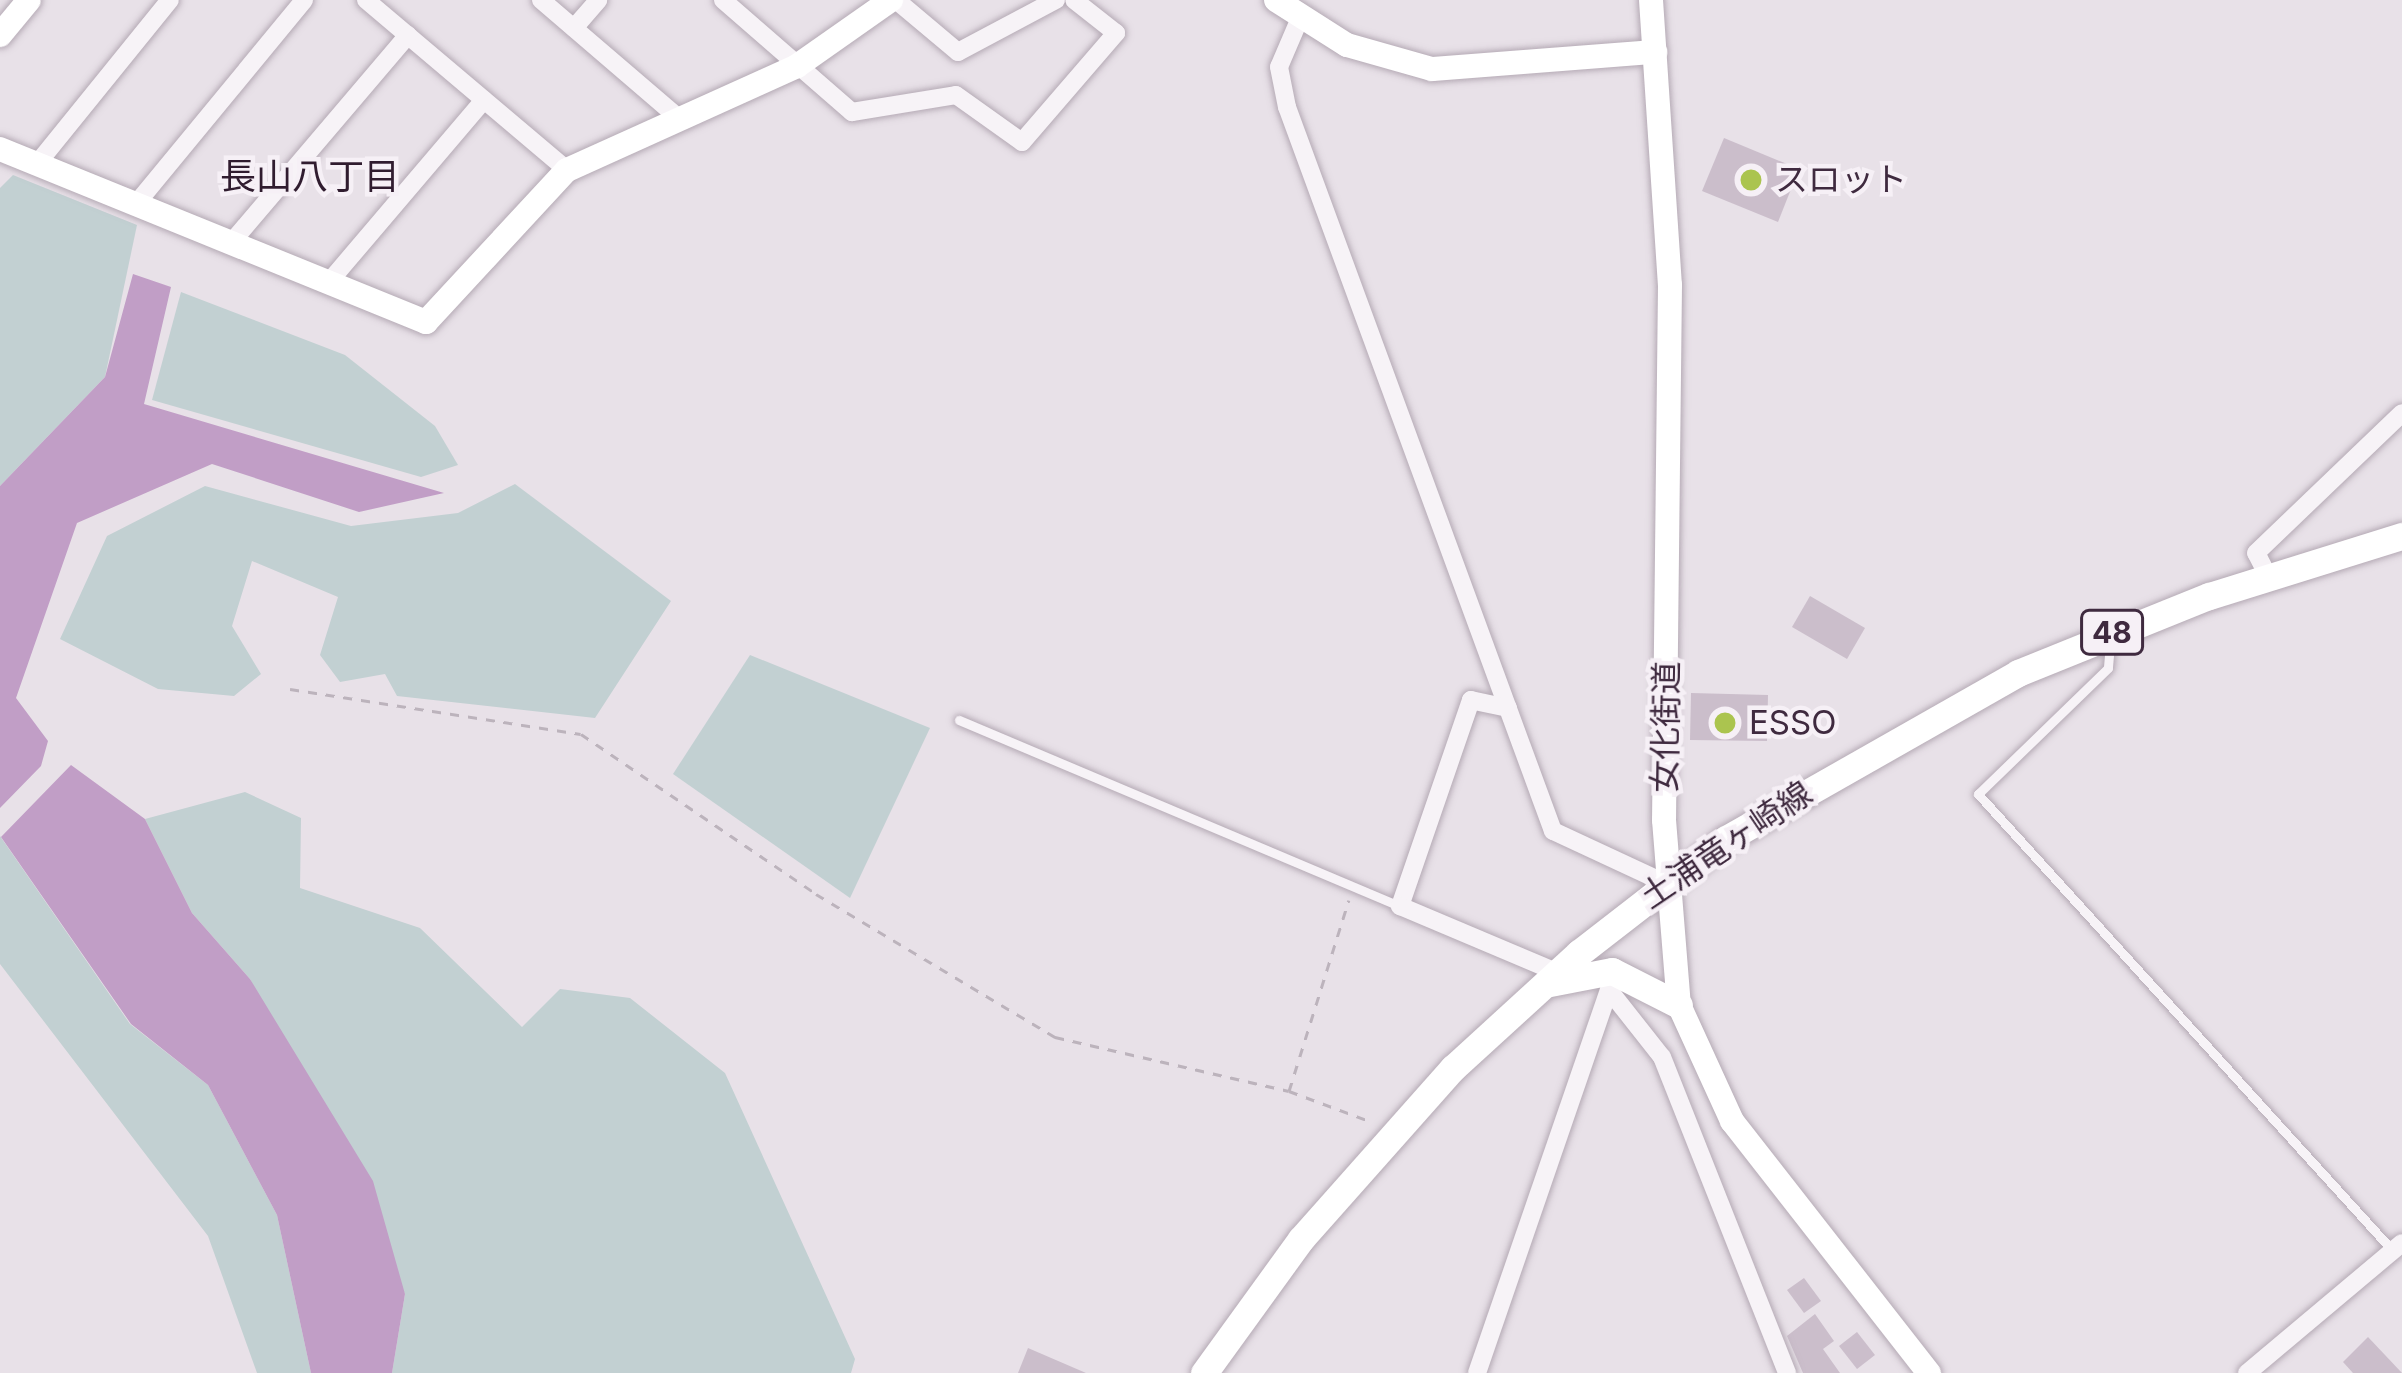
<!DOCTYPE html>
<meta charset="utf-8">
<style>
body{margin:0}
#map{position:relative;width:2402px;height:1373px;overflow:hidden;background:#e8e1e8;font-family:Inter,"Noto Sans JP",sans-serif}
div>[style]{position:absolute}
.green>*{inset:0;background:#c2d0d2}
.water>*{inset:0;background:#c19ec6}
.building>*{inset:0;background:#cbbecb}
.path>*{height:3px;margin-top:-1.5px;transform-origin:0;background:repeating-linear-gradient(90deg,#bcb3bc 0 9px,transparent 0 18px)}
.roads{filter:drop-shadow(0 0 3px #b5aab5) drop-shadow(0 0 3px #b5aab5)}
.lane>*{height:9px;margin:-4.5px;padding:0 4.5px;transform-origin:4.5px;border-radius:4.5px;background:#f7f3f7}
.street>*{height:18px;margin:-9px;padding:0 9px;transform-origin:9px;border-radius:9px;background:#f7f3f7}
.secondary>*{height:24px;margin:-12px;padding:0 12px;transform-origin:12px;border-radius:12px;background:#fff}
.primary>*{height:27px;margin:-13.5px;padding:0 13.5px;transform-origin:13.5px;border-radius:13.5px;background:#fff}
.dots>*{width:33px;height:33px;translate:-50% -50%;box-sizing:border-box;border:6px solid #f6f0f6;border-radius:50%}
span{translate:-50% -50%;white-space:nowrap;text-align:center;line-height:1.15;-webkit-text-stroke:9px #f6f0f6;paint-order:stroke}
.shield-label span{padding:3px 9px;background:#f6f0f6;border:3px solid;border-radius:9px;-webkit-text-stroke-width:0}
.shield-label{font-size:30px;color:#3f2a3f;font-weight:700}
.poi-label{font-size:33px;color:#3f2a3f}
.left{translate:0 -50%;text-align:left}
.street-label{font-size:33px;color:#3f2a3f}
.neighbourhood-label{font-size:36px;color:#301c2f}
</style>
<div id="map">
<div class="green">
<i style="clip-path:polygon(13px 175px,137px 225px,105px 377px,0 486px,0 188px)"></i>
<i style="clip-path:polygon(181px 292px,345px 355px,435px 426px,458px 465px,421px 477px,152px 400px)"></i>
<i style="clip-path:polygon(515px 484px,671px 601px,595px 718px,397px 696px,385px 674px,340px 682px,320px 655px,338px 597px,252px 561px,232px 626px,261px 674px,234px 696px,158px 689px,60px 639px,107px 536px,205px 486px,351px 526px,458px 513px)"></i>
<i style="clip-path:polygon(750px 655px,930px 728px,850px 898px,673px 774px)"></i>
<i style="clip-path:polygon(245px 792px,301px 818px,300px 888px,420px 928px,522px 1027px,560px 989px,630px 998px,725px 1073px,855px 1359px,851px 1373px,392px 1373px,405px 1294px,250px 979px,192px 913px,145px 819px)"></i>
<i style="clip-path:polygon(0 836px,130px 1024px,208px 1085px,277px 1215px,311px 1373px,257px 1373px,208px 1236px,0 964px)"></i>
</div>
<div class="water">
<i style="clip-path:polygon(133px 274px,171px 287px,144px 404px,444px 493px,359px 512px,212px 464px,77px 523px,16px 698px,48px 741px,41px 766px,0 808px,0 486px,105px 377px)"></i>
<i style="clip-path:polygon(71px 765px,145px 819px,192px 913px,250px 979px,373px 1181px,405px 1294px,392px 1373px,311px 1373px,277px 1215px,208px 1085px,131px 1024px,1px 837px)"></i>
</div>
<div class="building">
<i style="clip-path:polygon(1724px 138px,1799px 169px,1778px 222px,1702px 191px)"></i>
<i style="clip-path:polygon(1810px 596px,1865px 628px,1847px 659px,1792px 627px)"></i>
<i style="clip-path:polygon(1691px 693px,1768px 695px,1767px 741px,1690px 740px)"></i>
<i style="clip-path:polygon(1804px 1278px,1821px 1301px,1804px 1313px,1787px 1290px)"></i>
<i style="clip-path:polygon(1815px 1314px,1834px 1341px,1823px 1349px,1840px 1373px,1803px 1373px,1787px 1336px)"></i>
<i style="clip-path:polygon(1857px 1332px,1875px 1355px,1857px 1369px,1839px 1346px)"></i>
<i style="clip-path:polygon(2368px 1337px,2402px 1373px,2353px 1373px,2343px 1362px)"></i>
<i style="clip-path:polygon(1028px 1348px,1086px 1373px,1018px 1373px)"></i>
</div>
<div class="path">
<i style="left:290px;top:689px;width:294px;rotate:8.8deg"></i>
<i style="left:581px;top:734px;width:284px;rotate:34.2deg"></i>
<i style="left:816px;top:894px;width:279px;rotate:30.9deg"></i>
<i style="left:1055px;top:1037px;width:240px;rotate:13deg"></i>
<i style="left:1289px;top:1091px;width:89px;rotate:20.5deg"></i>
<i style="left:1289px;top:1091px;width:200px;rotate:-72.6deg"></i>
</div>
<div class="roads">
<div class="lane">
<i style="left:2110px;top:644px;width:24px;rotate:95deg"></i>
<i style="left:2108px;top:668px;width:181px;rotate:135.9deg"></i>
<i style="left:1978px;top:794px;width:617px;rotate:47.76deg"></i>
<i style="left:959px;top:720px;width:479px;rotate:22.9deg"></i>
</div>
<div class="street">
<i style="left:366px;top:0;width:263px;rotate:40.2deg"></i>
<i style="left:541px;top:0;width:183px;rotate:40.6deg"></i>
<i style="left:723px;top:0;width:171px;rotate:41deg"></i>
<i style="left:852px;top:112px;width:105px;rotate:-9.3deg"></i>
<i style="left:956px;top:95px;width:81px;rotate:35.5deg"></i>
<i style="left:1022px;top:142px;width:144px;rotate:-49.2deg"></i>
<i style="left:1116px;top:33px;width:53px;rotate:-141.8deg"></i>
<i style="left:896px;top:0;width:81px;rotate:40deg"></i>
<i style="left:958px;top:52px;width:111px;rotate:-28deg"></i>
<i style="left:1300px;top:18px;width:53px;rotate:113.2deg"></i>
<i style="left:1279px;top:67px;width:41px;rotate:78.7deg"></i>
<i style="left:1287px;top:107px;width:771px;rotate:69.83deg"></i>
<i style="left:1553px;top:831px;width:123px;rotate:24.9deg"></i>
<i style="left:574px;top:28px;width:37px;rotate:-49deg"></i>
<i style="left:37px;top:164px;width:211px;rotate:-51deg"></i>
<i style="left:136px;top:204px;width:264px;rotate:-50.5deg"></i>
<i style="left:231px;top:243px;width:273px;rotate:-49.6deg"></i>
<i style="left:329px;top:282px;width:239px;rotate:-49.6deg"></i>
<i style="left:2269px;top:578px;width:28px;rotate:-117deg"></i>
<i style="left:2256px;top:553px;width:202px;rotate:-43.8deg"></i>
<i style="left:1508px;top:708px;width:38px;rotate:-168deg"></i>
<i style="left:1471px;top:700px;width:218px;rotate:109deg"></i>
<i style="left:1400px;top:906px;width:169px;rotate:22.9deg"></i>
<i style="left:1477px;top:1373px;width:405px;rotate:-71deg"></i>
<i style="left:1609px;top:990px;width:85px;rotate:51.7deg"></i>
<i style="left:1662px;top:1057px;width:340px;rotate:68.4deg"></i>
<i style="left:2247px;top:1373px;width:202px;rotate:-40deg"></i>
</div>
<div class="secondary">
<i style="left:1276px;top:0;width:84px;rotate:32.4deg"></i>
<i style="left:1347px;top:45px;width:88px;rotate:15.8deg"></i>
<i style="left:1432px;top:69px;width:224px;rotate:-4.4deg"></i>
<i style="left:1651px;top:0;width:286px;rotate:86.2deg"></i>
<i style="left:1670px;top:285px;width:535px;rotate:90.64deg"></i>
<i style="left:1664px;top:820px;width:186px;rotate:85.4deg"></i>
<i style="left:1679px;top:1005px;width:128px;rotate:65.4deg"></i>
<i style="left:1732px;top:1121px;width:320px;rotate:52deg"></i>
<i style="left:0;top:35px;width:45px;rotate:-50.4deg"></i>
<i style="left:0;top:149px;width:460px;rotate:22.1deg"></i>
<i style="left:426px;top:322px;width:207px;rotate:-47.2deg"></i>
<i style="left:567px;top:170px;width:252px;rotate:-24.3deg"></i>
<i style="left:797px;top:66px;width:115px;rotate:-35.1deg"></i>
</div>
<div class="primary">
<i style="left:1550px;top:983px;width:63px;rotate:-11deg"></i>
<i style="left:1612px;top:971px;width:75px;rotate:26.9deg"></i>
<i style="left:1204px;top:1373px;width:165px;rotate:-54.1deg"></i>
<i style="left:1301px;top:1239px;width:229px;rotate:-48.4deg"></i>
<i style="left:1453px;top:1068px;width:171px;rotate:-42.4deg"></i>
<i style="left:1579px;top:953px;width:186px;rotate:-37.8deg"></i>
<i style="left:1726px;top:839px;width:336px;rotate:-29.6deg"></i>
<i style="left:2018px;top:673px;width:206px;rotate:-22deg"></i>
<i style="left:2209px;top:596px;width:202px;rotate:-17.3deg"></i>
</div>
</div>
<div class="dots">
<i style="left:1751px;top:180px;background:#abc44f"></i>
<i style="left:1725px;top:723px;background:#abc44f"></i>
</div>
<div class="shield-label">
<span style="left:2112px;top:632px">48</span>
</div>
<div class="poi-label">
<span class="left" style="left:1775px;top:180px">スロット</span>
<span class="left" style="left:1749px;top:723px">ESSO</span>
</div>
<div class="street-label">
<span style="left:1666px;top:727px;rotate:-89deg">女化街道</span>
<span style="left:1726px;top:845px;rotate:-34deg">土浦竜ヶ崎線</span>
</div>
<div class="neighbourhood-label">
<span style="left:310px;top:177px">長山八丁目</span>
</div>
</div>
